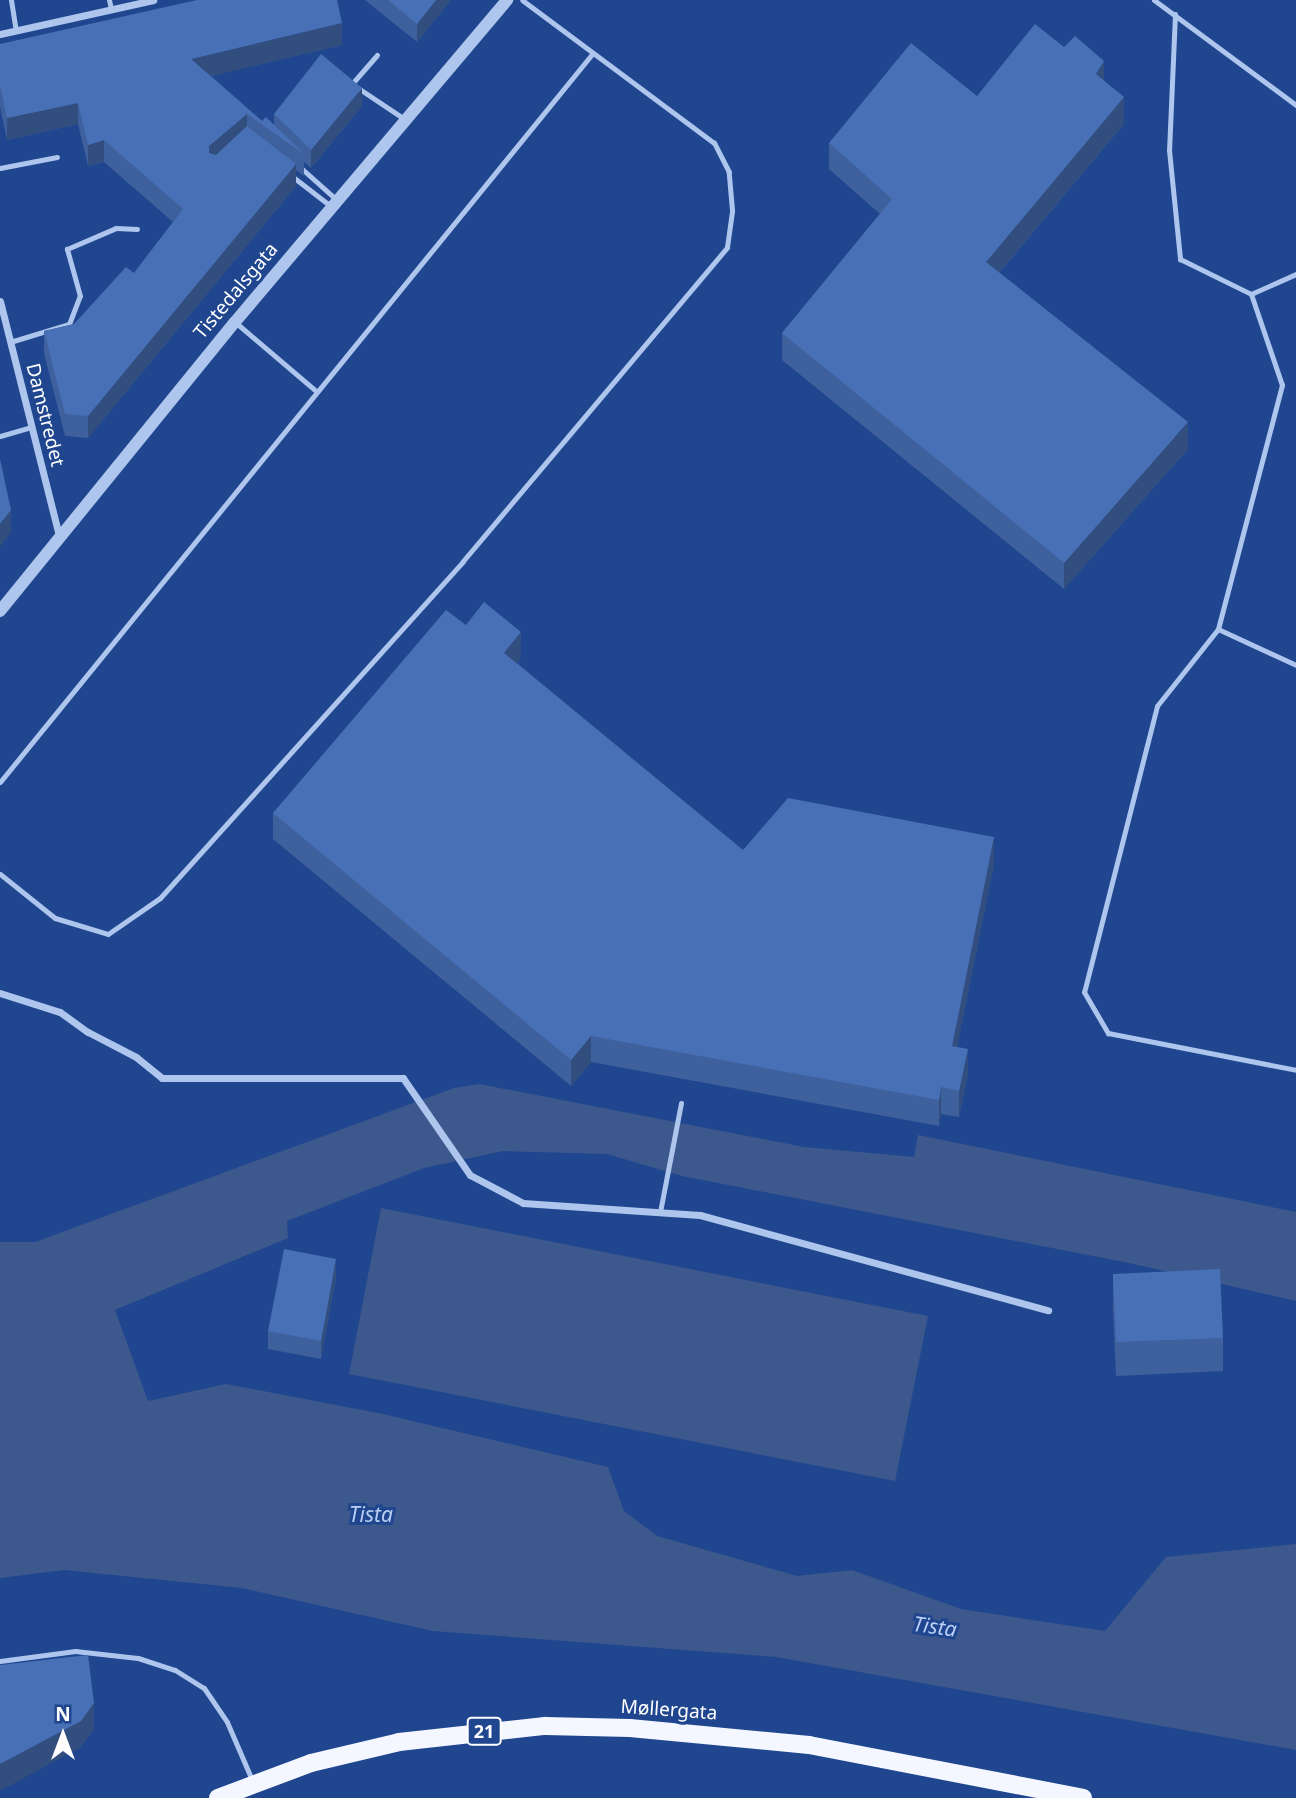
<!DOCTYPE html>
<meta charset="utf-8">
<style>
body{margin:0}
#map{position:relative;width:1296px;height:1798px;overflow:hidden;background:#1f468e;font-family:"Noto Sans",sans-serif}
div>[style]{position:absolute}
.water>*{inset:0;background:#3d588d}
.service>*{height:5px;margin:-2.5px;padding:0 2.5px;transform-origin:2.5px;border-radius:2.5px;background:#aec5ed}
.minor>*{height:7px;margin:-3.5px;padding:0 3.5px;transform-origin:3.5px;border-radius:3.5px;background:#aec5ed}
.tertiary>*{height:12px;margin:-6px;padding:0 6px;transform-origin:6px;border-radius:6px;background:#aec5ed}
.primary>*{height:18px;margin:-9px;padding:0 9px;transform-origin:9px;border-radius:9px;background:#f4f7ff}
.wall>*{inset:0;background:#3e609d}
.shaded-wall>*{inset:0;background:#324e7f}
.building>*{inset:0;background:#4870b6}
span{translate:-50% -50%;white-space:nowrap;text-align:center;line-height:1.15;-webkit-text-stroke:6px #1f468e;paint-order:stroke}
.shield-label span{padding:2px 5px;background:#1f468e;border:2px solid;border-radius:5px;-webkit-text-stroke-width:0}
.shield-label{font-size:18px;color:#fff;font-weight:700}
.street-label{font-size:19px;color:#fff}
.water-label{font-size:21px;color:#bacff4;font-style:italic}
.north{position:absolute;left:28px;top:1700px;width:70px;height:70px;-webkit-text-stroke:5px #1f468e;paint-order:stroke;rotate:0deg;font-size:19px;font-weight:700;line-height:28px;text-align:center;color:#fff}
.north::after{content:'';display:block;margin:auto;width:24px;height:32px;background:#fff;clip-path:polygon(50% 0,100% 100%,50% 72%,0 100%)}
</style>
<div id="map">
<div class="water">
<i style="clip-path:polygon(479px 1084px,804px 1147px,914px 1157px,918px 1135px,1296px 1212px,1296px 1301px,1129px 1263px,682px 1176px,607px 1154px,503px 1151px,424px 1168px,287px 1221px,288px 1238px,115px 1310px,148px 1401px,226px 1384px,383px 1414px,608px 1467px,624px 1511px,657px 1536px,797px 1576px,852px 1570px,961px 1609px,1105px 1631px,1166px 1557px,1296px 1544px,1296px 1750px,776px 1657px,433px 1631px,242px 1588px,64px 1570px,0 1578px,0 1242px,35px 1242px,454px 1088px)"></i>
<i style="clip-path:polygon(381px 1208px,928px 1316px,895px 1481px,349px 1374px)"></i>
</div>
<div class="service">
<i style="left:11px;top:0;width:30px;rotate:81deg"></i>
<i style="left:109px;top:0;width:9px;rotate:77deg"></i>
<i style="left:1154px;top:0;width:177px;rotate:36.5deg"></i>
<i style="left:1175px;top:14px;width:136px;rotate:92.5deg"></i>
<i style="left:1169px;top:150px;width:110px;rotate:84.2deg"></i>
<i style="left:1180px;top:259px;width:79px;rotate:26.2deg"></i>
<i style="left:1251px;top:294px;width:49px;rotate:-24deg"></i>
<i style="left:377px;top:55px;width:38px;rotate:131deg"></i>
<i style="left:352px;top:84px;width:65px;rotate:33.7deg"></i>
<i style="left:0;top:168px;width:58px;rotate:-10.9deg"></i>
<i style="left:301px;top:168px;width:50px;rotate:41.7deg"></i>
<i style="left:293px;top:177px;width:49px;rotate:37.6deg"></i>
<i style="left:1251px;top:294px;width:96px;rotate:71.2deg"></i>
<i style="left:1282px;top:385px;width:252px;rotate:104.7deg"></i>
<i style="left:1218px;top:629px;width:86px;rotate:24.8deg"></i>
<i style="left:235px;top:322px;width:105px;rotate:40.4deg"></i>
<i style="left:10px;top:342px;width:62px;rotate:-17deg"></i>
<i style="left:69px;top:324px;width:30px;rotate:-69deg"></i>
<i style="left:80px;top:296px;width:49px;rotate:-105.5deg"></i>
<i style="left:67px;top:249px;width:53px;rotate:-23.2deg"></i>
<i style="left:116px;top:228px;width:21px;rotate:3deg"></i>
<i style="left:0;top:436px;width:33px;rotate:-16deg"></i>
<i style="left:1218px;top:629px;width:98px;rotate:128.4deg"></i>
<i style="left:1157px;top:706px;width:295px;rotate:104.3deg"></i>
<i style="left:1084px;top:992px;width:48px;rotate:59.7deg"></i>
<i style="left:1108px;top:1033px;width:192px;rotate:11.1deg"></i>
<i style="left:0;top:782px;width:938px;rotate:-50.88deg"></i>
<i style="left:0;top:874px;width:70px;rotate:38.7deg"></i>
<i style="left:55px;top:918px;width:55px;rotate:16.8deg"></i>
<i style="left:108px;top:934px;width:63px;rotate:-34.7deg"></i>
<i style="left:160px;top:898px;width:453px;rotate:-48deg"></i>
<i style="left:463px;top:561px;width:410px;rotate:-49.9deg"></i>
<i style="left:727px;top:247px;width:37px;rotate:-82deg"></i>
<i style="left:732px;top:210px;width:38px;rotate:-95deg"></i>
<i style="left:729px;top:172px;width:33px;rotate:-117deg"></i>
<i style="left:714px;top:143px;width:239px;rotate:-143.3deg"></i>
<i style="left:660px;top:1212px;width:111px;rotate:-79.1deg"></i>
<i style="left:0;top:1661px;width:76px;rotate:-7.6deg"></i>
<i style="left:75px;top:1651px;width:63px;rotate:6.3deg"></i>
<i style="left:138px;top:1658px;width:39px;rotate:18deg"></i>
<i style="left:175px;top:1670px;width:34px;rotate:32deg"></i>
<i style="left:204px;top:1688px;width:41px;rotate:55.9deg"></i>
<i style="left:227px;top:1722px;width:63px;rotate:66.7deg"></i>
</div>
<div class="minor">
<i style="left:0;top:34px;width:157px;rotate:-12.5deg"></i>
<i style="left:0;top:301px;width:242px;rotate:75.9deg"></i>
<i style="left:0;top:993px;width:63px;rotate:17.6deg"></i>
<i style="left:60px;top:1012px;width:34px;rotate:36deg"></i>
<i style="left:88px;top:1032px;width:54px;rotate:27.5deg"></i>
<i style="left:136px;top:1057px;width:33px;rotate:39deg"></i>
<i style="left:162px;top:1078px;width:241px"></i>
<i style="left:403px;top:1078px;width:118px;rotate:55.4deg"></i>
<i style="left:470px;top:1175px;width:60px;rotate:27.8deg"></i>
<i style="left:523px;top:1203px;width:177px;rotate:3.9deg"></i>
<i style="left:700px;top:1215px;width:361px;rotate:15.3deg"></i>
</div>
<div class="tertiary">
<i style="left:0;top:611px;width:372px;rotate:-50.9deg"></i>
<i style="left:235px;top:322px;width:422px;rotate:-49.8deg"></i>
</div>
<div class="primary">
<i style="left:218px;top:1798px;width:99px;rotate:-20.6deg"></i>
<i style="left:311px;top:1763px;width:90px;rotate:-13.4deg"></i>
<i style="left:399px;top:1742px;width:147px;rotate:-6.3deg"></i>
<i style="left:545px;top:1726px;width:85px;rotate:1.3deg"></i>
<i style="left:630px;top:1728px;width:180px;rotate:5.4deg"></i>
<i style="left:809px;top:1745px;width:279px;rotate:10.9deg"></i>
</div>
<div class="wall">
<i style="clip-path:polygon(365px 0,451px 0,417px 42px)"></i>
<i style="clip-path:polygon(0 44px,342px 45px,211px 76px,262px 121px,274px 125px,274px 114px,362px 106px,311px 168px,304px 162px,304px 176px,296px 170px,296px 186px,88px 438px,65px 436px,44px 353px,44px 331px,74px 324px,134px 273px,173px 222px,104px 162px,88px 166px,78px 124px,7px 140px,0 107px)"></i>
<i style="clip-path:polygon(1104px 81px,1124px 124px,999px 273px,1188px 449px,1064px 589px,782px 360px,782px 333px,880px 214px,829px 169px,829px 143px)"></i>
<i style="clip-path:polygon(521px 658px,517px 663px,743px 850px,994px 864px,957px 1047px,968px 1075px,959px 1117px,941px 1114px,939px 1126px,591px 1062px,571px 1086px,273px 839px,273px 813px)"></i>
<i style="clip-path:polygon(1113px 1274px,1223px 1338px,1223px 1371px,1116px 1376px,1113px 1308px)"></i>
<i style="clip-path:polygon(336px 1277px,321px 1359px,268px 1349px,268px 1331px)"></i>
</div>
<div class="shaded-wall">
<i style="clip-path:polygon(436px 0,451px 0,417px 42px,417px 24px)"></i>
<i style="clip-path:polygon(342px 23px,342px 45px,191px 81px,191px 59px)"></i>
<i style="clip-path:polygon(1104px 61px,1104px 87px,1096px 74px)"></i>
<i style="clip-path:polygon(362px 88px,362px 106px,311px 168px,311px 150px)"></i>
<i style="clip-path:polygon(1124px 97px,1124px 124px,986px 288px,986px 262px)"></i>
<i style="clip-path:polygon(78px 103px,78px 124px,7px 140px,7px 118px)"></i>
<i style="clip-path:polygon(247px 114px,247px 136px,209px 168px,209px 146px)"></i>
<i style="clip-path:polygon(104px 140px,104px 162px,88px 166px,88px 145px)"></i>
<i style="clip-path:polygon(296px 164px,296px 186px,88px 438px,88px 416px)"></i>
<i style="clip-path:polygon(1188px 422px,1188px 449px,1064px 589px,1064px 563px)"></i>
<i style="clip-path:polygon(11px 510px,11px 532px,0 547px,0 524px)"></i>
<i style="clip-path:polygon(521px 632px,521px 658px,504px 679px,504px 653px)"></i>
<i style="clip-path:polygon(994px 837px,994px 864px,952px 1073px,952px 1046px)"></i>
<i style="clip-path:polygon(591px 1036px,591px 1062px,571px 1086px,571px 1060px)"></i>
<i style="clip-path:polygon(968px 1049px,968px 1075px,959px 1117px,959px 1091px)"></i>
<i style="clip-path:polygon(941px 1087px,941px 1114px,939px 1126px,939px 1100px)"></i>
<i style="clip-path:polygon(336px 1259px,336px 1277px,321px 1359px,321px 1341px)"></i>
<i style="clip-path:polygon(94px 1703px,94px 1729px,81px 1747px,0 1791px,0 1764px)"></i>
</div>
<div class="building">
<i style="clip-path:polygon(197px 0,337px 0,342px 23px,191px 59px,262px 121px,266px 117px,304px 154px,247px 114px,209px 146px,209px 153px,216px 155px,247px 126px,296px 164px,88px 416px,65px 414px,44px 331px,74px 324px,126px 267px,134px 273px,183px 209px,104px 140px,88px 145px,78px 103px,7px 118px,0 86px,0 44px)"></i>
<i style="clip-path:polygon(388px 0,436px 0,417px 24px)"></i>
<i style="clip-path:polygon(1035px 24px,1064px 47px,1075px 36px,1104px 61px,1096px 74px,1124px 97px,986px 262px,1188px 422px,1064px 563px,782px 333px,892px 199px,829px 143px,911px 43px,977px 96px)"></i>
<i style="clip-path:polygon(321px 54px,362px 88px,311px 150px,274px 114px)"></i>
<i style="clip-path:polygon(0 459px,11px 510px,0 524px)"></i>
<i style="clip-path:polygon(484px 602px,521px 632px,504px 653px,743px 850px,788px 798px,994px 837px,952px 1046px,968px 1049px,959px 1091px,941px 1087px,939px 1100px,591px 1036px,571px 1060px,273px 813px,446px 610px,466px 625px)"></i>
<i style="clip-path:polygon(284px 1249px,336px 1259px,321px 1341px,268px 1331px)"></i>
<i style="clip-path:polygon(1220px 1269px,1223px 1338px,1116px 1342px,1113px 1274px)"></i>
<i style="clip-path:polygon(88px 1655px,94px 1703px,81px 1721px,0 1764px,0 1665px)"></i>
</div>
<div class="shield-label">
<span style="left:484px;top:1731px">21</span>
</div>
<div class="street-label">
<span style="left:236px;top:291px;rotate:-50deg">Tistedalsgata</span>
<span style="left:45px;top:415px;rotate:76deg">Damstredet</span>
<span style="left:669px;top:1710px;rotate:4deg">Møllergata</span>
</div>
<div class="water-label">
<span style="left:371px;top:1514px">Tista</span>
<span style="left:935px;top:1626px;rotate:8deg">Tista</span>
</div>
<div class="north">N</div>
</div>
